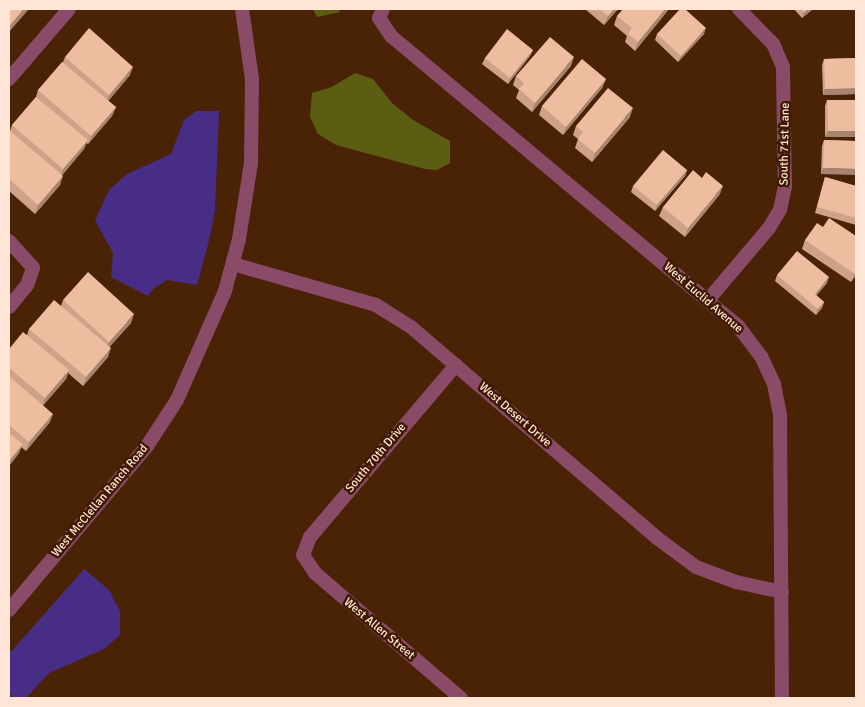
<!DOCTYPE html>
<style>
body{margin:0}
#map{position:relative;width:865px;height:707px;overflow:hidden;background:#4a2306;font-family:Signika,sans-serif}
div>[style]{position:absolute}
.green>*{inset:0;background:#5b5e12}
.water>*{inset:0;background:#482d86}
.minor>*{height:14px;margin:-7px;padding:0 7px;transform-origin:7px;border-radius:7px;background:#894b68}
.wall>*{inset:0;background:#cda288}
.shaded-wall>*{inset:0;background:#a7846f}
.building>*{inset:0;background:#eebc9e}
span{translate:-50% -50%;white-space:nowrap;text-align:center;line-height:1.15;-webkit-text-stroke:5px #3f1900;paint-order:stroke}
.street-label{font-size:12px;color:#ffe5d6}
.frame{position:absolute;inset:0;border:10px solid #ffe5d6;pointer-events:none}
</style>
<div id="map">
<div class="green">
<i style="clip-path:polygon(313px 9px,339px 9px,340px 12px,317px 17px)"></i>
<i style="clip-path:polygon(355px 73px,373px 79px,392px 103px,413px 120px,450px 141px,450px 163px,437px 170px,425px 169px,336px 145px,318px 134px,310px 117px,312px 93px,332px 87px)"></i>
</div>
<div class="water">
<i style="clip-path:polygon(196px 111px,219px 111px,215px 210px,210px 237px,197px 285px,167px 280px,153px 289px,148px 296px,111px 277px,113px 253px,95px 220px,109px 190px,127px 174px,171px 154px,184px 120px)"></i>
<i style="clip-path:polygon(84px 569px,109px 590px,120px 611px,120px 635px,104px 649px,49px 673px,26px 698px,12px 697px,9px 690px,9px 654px)"></i>
</div>
<div class="minor">
<i style="left:383px;top:9px;width:10px;rotate:114deg"></i>
<i style="left:379px;top:18px;width:22px;rotate:56deg"></i>
<i style="left:391px;top:36px;width:452px;rotate:39.9deg"></i>
<i style="left:738px;top:326px;width:38px;rotate:53deg"></i>
<i style="left:761px;top:356px;width:31px;rotate:65deg"></i>
<i style="left:774px;top:384px;width:32px;rotate:79deg"></i>
<i style="left:780px;top:415px;width:283px;rotate:89.6deg"></i>
<i style="left:9px;top:79px;width:92px;rotate:-49.4deg"></i>
<i style="left:9px;top:241px;width:36px;rotate:48deg"></i>
<i style="left:33px;top:268px;width:18px;rotate:109deg"></i>
<i style="left:27px;top:285px;width:28px;rotate:129deg"></i>
<i style="left:233px;top:264px;width:149px;rotate:16deg"></i>
<i style="left:376px;top:305px;width:41px;rotate:32.2deg"></i>
<i style="left:411px;top:327px;width:324px;rotate:40.6deg"></i>
<i style="left:657px;top:538px;width:49px;rotate:36.6deg"></i>
<i style="left:696px;top:567px;width:43px;rotate:20.6deg"></i>
<i style="left:736px;top:582px;width:47px;rotate:12.3deg"></i>
<i style="left:708px;top:300px;width:94px;rotate:-49.7deg"></i>
<i style="left:769px;top:228px;width:21px;rotate:-59deg"></i>
<i style="left:780px;top:210px;width:25px;rotate:-78deg"></i>
<i style="left:785px;top:186px;width:119px;rotate:-91deg"></i>
<i style="left:783px;top:67px;width:25px;rotate:-113deg"></i>
<i style="left:773px;top:44px;width:49px;rotate:-134.2deg"></i>
<i style="left:456px;top:365px;width:226px;rotate:130.3deg"></i>
<i style="left:310px;top:537px;width:19px;rotate:111deg"></i>
<i style="left:303px;top:555px;width:22px;rotate:56deg"></i>
<i style="left:315px;top:573px;width:192px;rotate:40.6deg"></i>
<i style="left:9px;top:610px;width:214px;rotate:-49.9deg"></i>
<i style="left:147px;top:446px;width:55px;rotate:-56.9deg"></i>
<i style="left:177px;top:400px;width:119px;rotate:-66.2deg"></i>
<i style="left:225px;top:291px;width:54px;rotate:-74.9deg"></i>
<i style="left:239px;top:239px;width:77px;rotate:-81deg"></i>
<i style="left:251px;top:163px;width:84px;rotate:-89.3deg"></i>
<i style="left:252px;top:79px;width:71px;rotate:-98.1deg"></i>
</div>
<div class="wall">
<i style="clip-path:polygon(585px 9px,618px 9px,604px 25px)"></i>
<i style="clip-path:polygon(669px 9px,635px 51px,625px 42px,627px 36px,614px 25px,617px 16px)"></i>
<i style="clip-path:polygon(794px 9px,813px 9px,802px 18px)"></i>
<i style="clip-path:polygon(657px 34px,704px 34px,678px 62px,655px 40px)"></i>
<i style="clip-path:polygon(533px 50px,530px 56px,508px 84px,482px 64px,485px 58px)"></i>
<i style="clip-path:polygon(65px 57px,130px 75px,108px 101px,116px 107px,112px 116px,88px 144px,86px 143px,84px 149px,62px 175px,60px 185px,35px 214px,9px 191px,9px 130px,10px 131px,12px 125px,36px 97px,38px 90px,63px 62px)"></i>
<i style="clip-path:polygon(856px 58px,856px 94px,823px 95px,822px 65px,824px 59px)"></i>
<i style="clip-path:polygon(571px 66px,532px 112px,516px 98px,519px 90px,513px 85px,516px 76px)"></i>
<i style="clip-path:polygon(606px 79px,602px 88px,563px 135px,539px 115px,542px 106px)"></i>
<i style="clip-path:polygon(827px 100px,856px 100px,825px 137px,825px 106px)"></i>
<i style="clip-path:polygon(630px 117px,592px 162px,575px 148px,578px 139px,573px 135px,576px 126px)"></i>
<i style="clip-path:polygon(824px 140px,856px 141px,821px 174px,822px 146px)"></i>
<i style="clip-path:polygon(687px 170px,685px 176px,655px 211px,631px 192px,633px 186px)"></i>
<i style="clip-path:polygon(825px 177px,856px 186px,856px 225px,815px 213px)"></i>
<i style="clip-path:polygon(720px 194px,685px 237px,659px 216px,663px 207px)"></i>
<i style="clip-path:polygon(823px 227px,856px 236px,856px 275px,851px 282px,802px 249px,805px 240px)"></i>
<i style="clip-path:polygon(777px 275px,827px 283px,816px 295px,824px 302px,822px 308px,816px 315px,775px 281px)"></i>
<i style="clip-path:polygon(63px 300px,131px 323px,109px 347px,108px 357px,83px 386px,68px 373px,66px 379px,43px 405px,50px 422px,26px 451px,21px 447px,19px 453px,9px 466px,9px 349px,27px 335px,29px 329px,61px 306px)"></i>
</div>
<div class="shaded-wall">
<i style="clip-path:polygon(24px 9px,29px 9px,9px 32px,9px 27px)"></i>
<i style="clip-path:polygon(614px 9px,618px 9px,604px 25px,608px 16px)"></i>
<i style="clip-path:polygon(665px 9px,669px 9px,635px 51px,638px 42px)"></i>
<i style="clip-path:polygon(808px 9px,813px 9px,802px 18px,804px 12px)"></i>
<i style="clip-path:polygon(706px 28px,704px 34px,678px 62px,681px 56px)"></i>
<i style="clip-path:polygon(533px 50px,530px 56px,508px 84px,510px 78px)"></i>
<i style="clip-path:polygon(574px 57px,571px 66px,532px 112px,535px 103px)"></i>
<i style="clip-path:polygon(133px 67px,130px 75px,106px 104px,109px 95px)"></i>
<i style="clip-path:polygon(606px 79px,602px 88px,563px 135px,566px 127px)"></i>
<i style="clip-path:polygon(856px 88px,856px 94px,823px 95px,825px 89px)"></i>
<i style="clip-path:polygon(116px 107px,112px 116px,88px 144px,91px 136px)"></i>
<i style="clip-path:polygon(633px 108px,630px 117px,592px 162px,595px 153px)"></i>
<i style="clip-path:polygon(828px 131px,856px 131px,856px 137px,825px 137px)"></i>
<i style="clip-path:polygon(88px 140px,84px 149px,60px 178px,63px 169px)"></i>
<i style="clip-path:polygon(823px 168px,856px 169px,856px 175px,821px 174px)"></i>
<i style="clip-path:polygon(687px 170px,685px 176px,655px 211px,657px 205px)"></i>
<i style="clip-path:polygon(63px 176px,60px 185px,35px 214px,38px 205px)"></i>
<i style="clip-path:polygon(723px 186px,720px 194px,685px 237px,688px 228px)"></i>
<i style="clip-path:polygon(856px 271px,856px 275px,851px 282px,855px 274px)"></i>
<i style="clip-path:polygon(829px 277px,827px 283px,813px 300px,815px 294px)"></i>
<i style="clip-path:polygon(824px 302px,822px 308px,816px 315px,818px 309px)"></i>
<i style="clip-path:polygon(134px 314px,131px 323px,106px 351px,109px 342px)"></i>
<i style="clip-path:polygon(111px 348px,108px 357px,83px 386px,86px 377px)"></i>
<i style="clip-path:polygon(69px 370px,66px 379px,42px 407px,45px 398px)"></i>
<i style="clip-path:polygon(53px 414px,50px 422px,26px 451px,29px 442px)"></i>
<i style="clip-path:polygon(23px 444px,19px 453px,9px 466px,9px 461px)"></i>
</div>
<div class="building">
<i style="clip-path:polygon(9px 9px,24px 9px,9px 27px)"></i>
<i style="clip-path:polygon(599px 9px,614px 9px,608px 16px)"></i>
<i style="clip-path:polygon(623px 9px,665px 9px,638px 42px,628px 34px,632px 28px,617px 16px)"></i>
<i style="clip-path:polygon(680px 9px,685px 9px,706px 28px,681px 56px,657px 34px)"></i>
<i style="clip-path:polygon(802px 9px,808px 9px,804px 12px)"></i>
<i style="clip-path:polygon(89px 28px,133px 67px,109px 95px,65px 57px)"></i>
<i style="clip-path:polygon(507px 29px,533px 50px,510px 78px,485px 58px)"></i>
<i style="clip-path:polygon(550px 37px,574px 57px,535px 103px,519px 89px,524px 83px,516px 76px)"></i>
<i style="clip-path:polygon(856px 58px,856px 88px,825px 89px,824px 59px)"></i>
<i style="clip-path:polygon(582px 59px,606px 79px,566px 127px,542px 106px)"></i>
<i style="clip-path:polygon(62px 62px,116px 107px,91px 136px,38px 90px)"></i>
<i style="clip-path:polygon(608px 88px,633px 108px,595px 153px,578px 139px,583px 132px,576px 126px)"></i>
<i style="clip-path:polygon(36px 97px,88px 140px,63px 169px,12px 125px)"></i>
<i style="clip-path:polygon(827px 100px,856px 100px,856px 131px,828px 131px)"></i>
<i style="clip-path:polygon(9px 130px,63px 176px,38px 205px,9px 179px)"></i>
<i style="clip-path:polygon(824px 140px,856px 141px,856px 169px,823px 168px)"></i>
<i style="clip-path:polygon(663px 150px,687px 170px,657px 205px,633px 186px)"></i>
<i style="clip-path:polygon(693px 170px,702px 178px,706px 172px,723px 186px,688px 228px,663px 207px)"></i>
<i style="clip-path:polygon(825px 177px,856px 186px,856px 218px,817px 207px)"></i>
<i style="clip-path:polygon(829px 218px,856px 236px,856px 271px,855px 274px,805px 240px,817px 223px,823px 227px)"></i>
<i style="clip-path:polygon(797px 251px,829px 277px,815px 294px,824px 302px,818px 309px,777px 275px)"></i>
<i style="clip-path:polygon(88px 272px,134px 314px,109px 342px,63px 300px)"></i>
<i style="clip-path:polygon(54px 300px,111px 348px,86px 377px,29px 329px)"></i>
<i style="clip-path:polygon(23px 332px,69px 370px,45px 398px,9px 368px,9px 349px)"></i>
<i style="clip-path:polygon(9px 376px,53px 414px,29px 442px,9px 425px)"></i>
<i style="clip-path:polygon(9px 433px,23px 444px,9px 461px)"></i>
</div>
<div class="street-label">
<span style="left:785px;top:144px;rotate:-89deg">South 71st Lane</span>
<span style="left:703px;top:298px;rotate:41deg">West Euclid Avenue</span>
<span style="left:515px;top:415px;rotate:41deg">West Desert Drive</span>
<span style="left:376px;top:458px;rotate:-50deg">South 70th Drive</span>
<span style="left:100px;top:501px;rotate:-50deg">West McClellan Ranch Road</span>
<span style="left:379px;top:629px;rotate:40deg">West Allen Street</span>
</div>
<div class="frame"></div>
</div>
